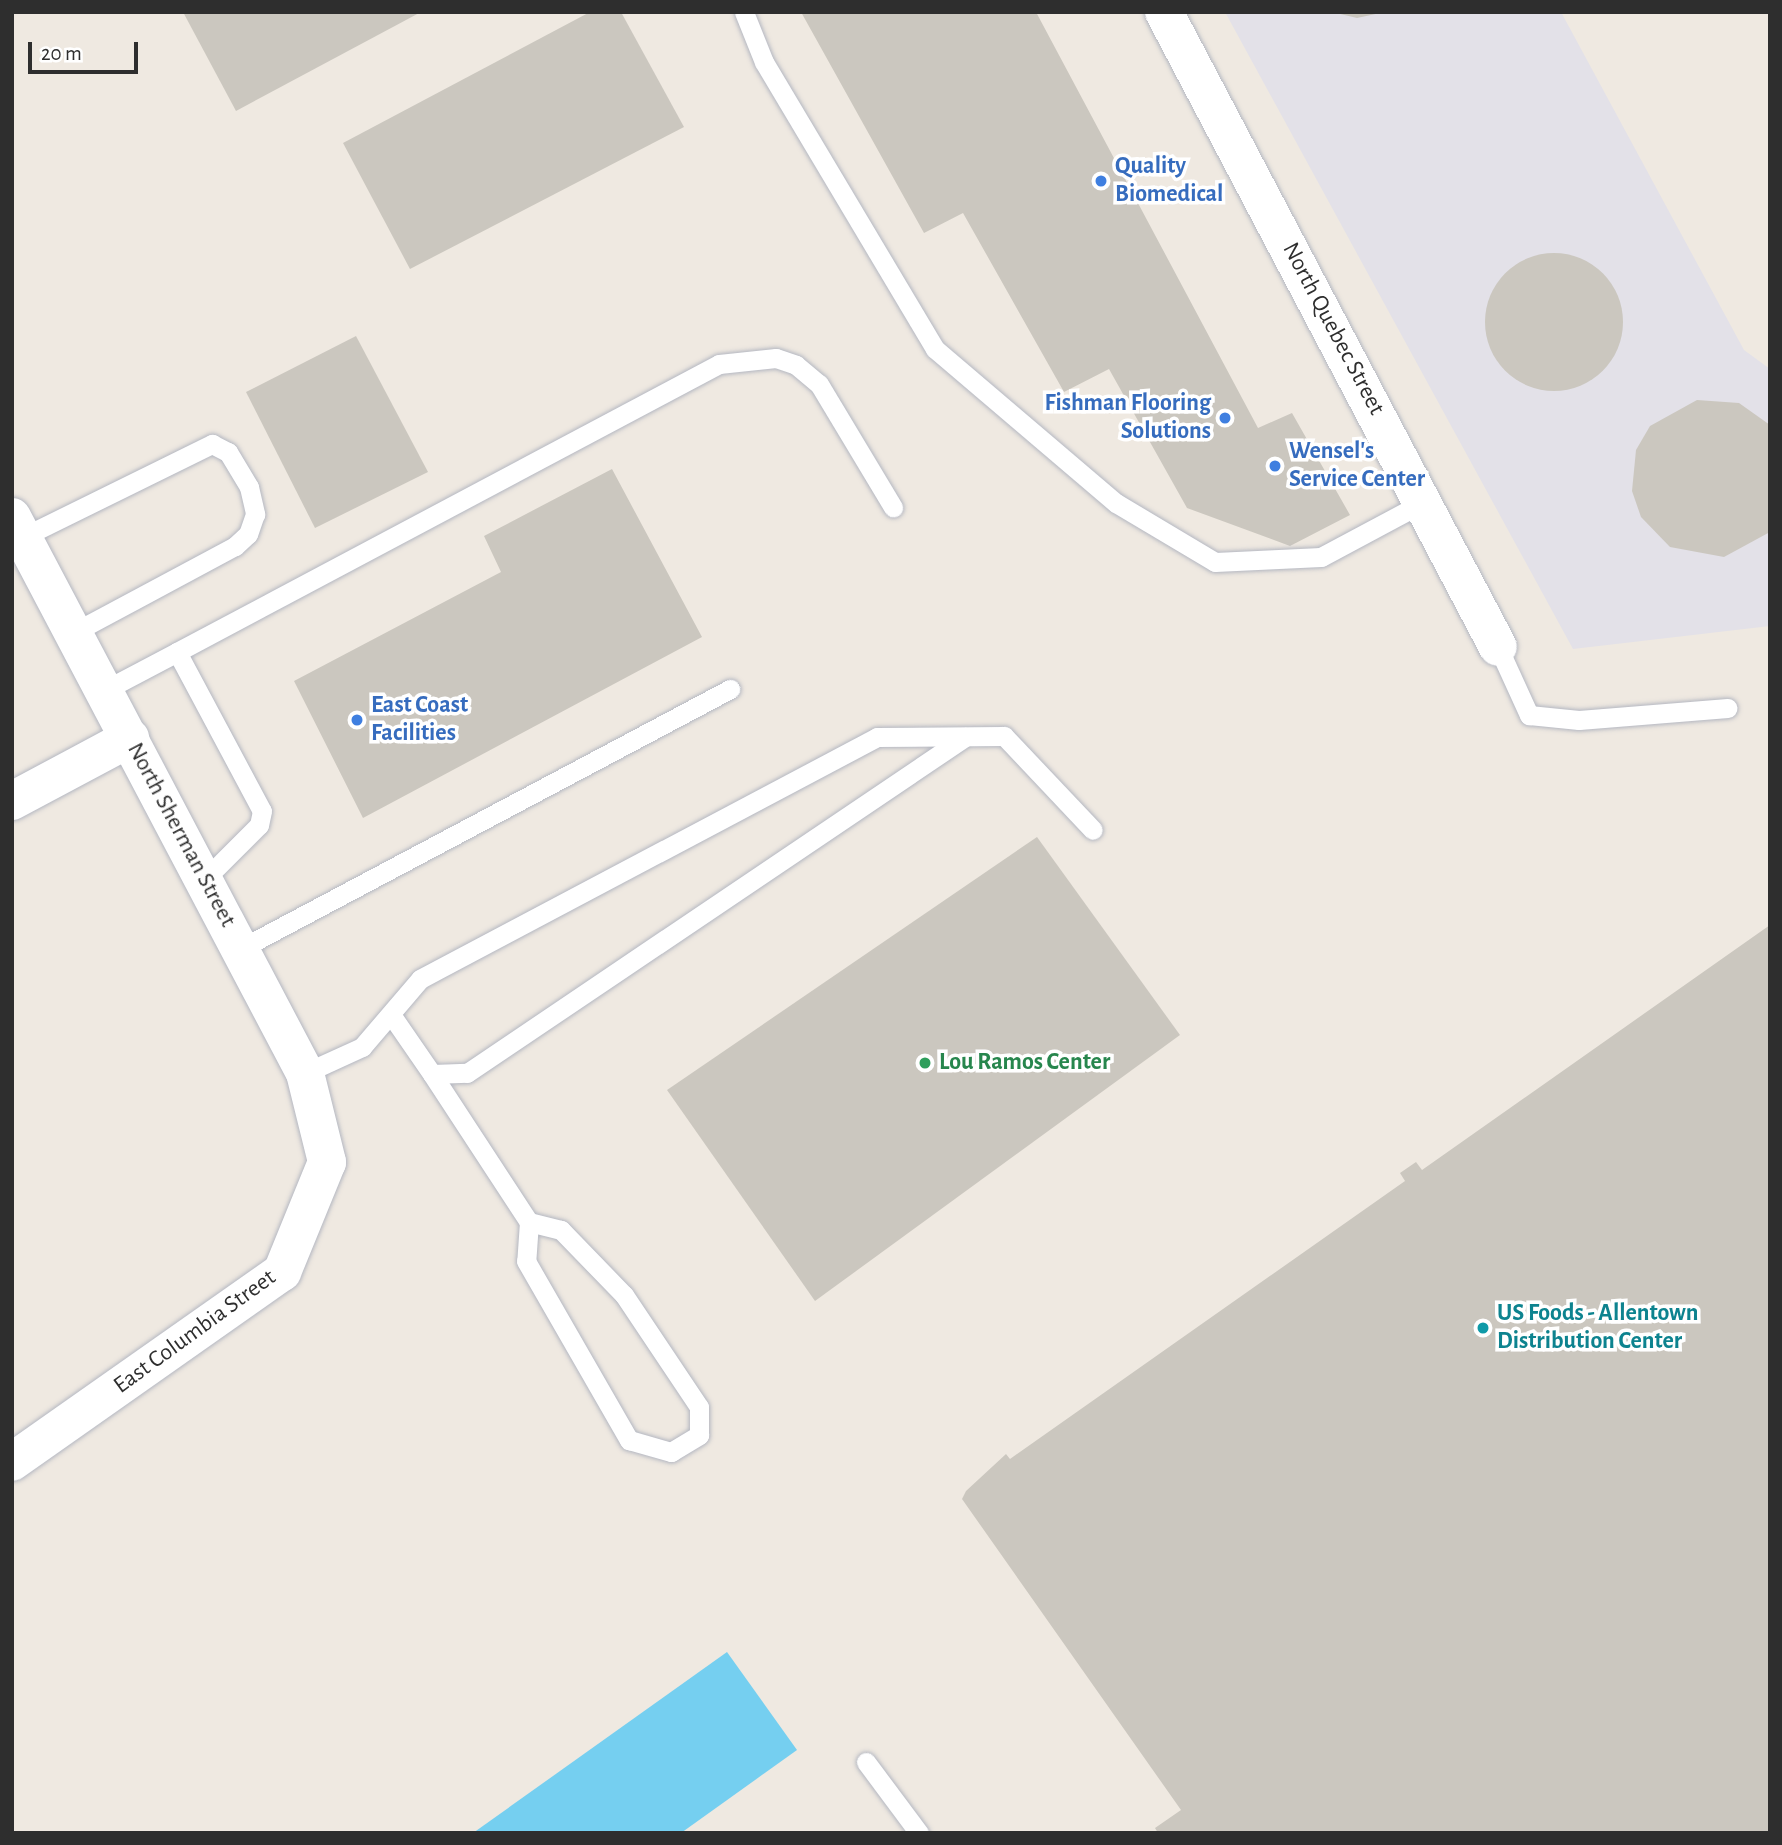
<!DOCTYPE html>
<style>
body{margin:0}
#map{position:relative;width:1782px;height:1845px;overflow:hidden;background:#efe9e1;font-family:"Alegreya Sans",sans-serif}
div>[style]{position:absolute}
.industrial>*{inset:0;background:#e3e1e8}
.water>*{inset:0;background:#75cff0}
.building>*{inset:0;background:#cbc7bf}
.round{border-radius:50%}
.roads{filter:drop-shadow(0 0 2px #b4b7c1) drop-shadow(0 0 2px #b4b7c1)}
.service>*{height:19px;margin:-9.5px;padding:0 9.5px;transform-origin:9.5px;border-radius:9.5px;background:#fff}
.minor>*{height:38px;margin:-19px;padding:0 19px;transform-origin:19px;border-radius:19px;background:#fff}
.dots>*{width:19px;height:19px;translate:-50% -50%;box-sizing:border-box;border:4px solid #fff;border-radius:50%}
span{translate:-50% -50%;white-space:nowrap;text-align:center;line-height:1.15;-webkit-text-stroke:7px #fff;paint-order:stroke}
.shop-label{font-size:24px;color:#366cbe;font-weight:700}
.left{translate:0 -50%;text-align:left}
.right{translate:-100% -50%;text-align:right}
.street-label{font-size:24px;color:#2e2e2e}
.leisure-label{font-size:24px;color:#27864d;font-weight:700}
.culture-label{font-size:24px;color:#0d838f;font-weight:700}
.frame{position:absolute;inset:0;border:14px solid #2e2e2e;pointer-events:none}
.scale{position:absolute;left:28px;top:42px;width:110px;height:32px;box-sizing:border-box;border:4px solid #2e2e2e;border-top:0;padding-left:9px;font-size:21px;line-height:24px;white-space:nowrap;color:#2e2e2e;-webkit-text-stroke:5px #fff;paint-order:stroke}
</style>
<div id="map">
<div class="industrial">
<i style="clip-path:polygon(1225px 12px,1561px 12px,1744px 350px,1770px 369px,1770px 626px,1573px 649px)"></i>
</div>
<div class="water">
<i style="clip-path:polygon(727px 1652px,797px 1750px,681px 1833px,473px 1833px)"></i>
</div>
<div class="building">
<i style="clip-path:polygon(183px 12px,421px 12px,236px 111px)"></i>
<i style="clip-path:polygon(590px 12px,621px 12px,684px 127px,410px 269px,343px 143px)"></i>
<i style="clip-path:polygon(801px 12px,1036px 12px,1258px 428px,1292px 413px,1350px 515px,1290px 546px,1187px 508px,1109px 369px,1064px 392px,963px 213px,924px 233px)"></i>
<i style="clip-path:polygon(1332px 12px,1385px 12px,1357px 18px)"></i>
<i class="round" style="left:1485px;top:253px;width:138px;height:138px"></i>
<i style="clip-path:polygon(356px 336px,428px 472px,315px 528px,246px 392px)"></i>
<i style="clip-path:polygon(1697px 400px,1739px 403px,1770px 425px,1770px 532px,1724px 557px,1670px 547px,1641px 517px,1632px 491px,1636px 450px,1650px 426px)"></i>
<i style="clip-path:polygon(612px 469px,702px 637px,363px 818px,294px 681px,501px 572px,484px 536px)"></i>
<i style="clip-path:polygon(1037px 837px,1180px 1035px,815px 1301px,667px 1090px)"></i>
<i style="clip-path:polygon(1770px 925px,1770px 1833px,1158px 1833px,1155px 1828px,1181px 1810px,962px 1499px,966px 1491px,1006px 1454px,1010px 1459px,1405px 1181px,1400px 1173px,1416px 1162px,1422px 1170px)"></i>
</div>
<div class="roads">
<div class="service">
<i style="left:744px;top:12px;width:54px;rotate:68.2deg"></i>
<i style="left:764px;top:62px;width:334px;rotate:59.2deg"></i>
<i style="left:935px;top:349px;width:238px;rotate:40.4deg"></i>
<i style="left:1116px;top:503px;width:115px;rotate:30.8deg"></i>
<i style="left:1215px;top:562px;width:106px;rotate:-2.7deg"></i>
<i style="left:1321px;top:557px;width:119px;rotate:-28.1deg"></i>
<i style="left:23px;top:537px;width:211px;rotate:-26.2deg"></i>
<i style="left:212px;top:444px;width:18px;rotate:27deg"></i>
<i style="left:228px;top:452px;width:41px;rotate:59deg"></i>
<i style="left:249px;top:487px;width:28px;rotate:77deg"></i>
<i style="left:255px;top:514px;width:21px;rotate:109deg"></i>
<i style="left:248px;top:534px;width:18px;rotate:137deg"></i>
<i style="left:235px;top:546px;width:184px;rotate:151.8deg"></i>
<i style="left:1498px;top:647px;width:75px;rotate:65.5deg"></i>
<i style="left:1529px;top:715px;width:50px;rotate:5.7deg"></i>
<i style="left:1579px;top:720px;width:149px;rotate:-4.6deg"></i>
<i style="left:177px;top:652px;width:614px;rotate:-27.98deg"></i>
<i style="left:719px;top:364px;width:57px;rotate:-6deg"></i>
<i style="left:776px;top:358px;width:21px;rotate:19deg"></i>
<i style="left:796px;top:365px;width:30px;rotate:40deg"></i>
<i style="left:819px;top:384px;width:144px;rotate:59deg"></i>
<i style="left:105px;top:690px;width:81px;rotate:-27.8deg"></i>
<i style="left:177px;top:652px;width:180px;rotate:61.9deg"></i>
<i style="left:262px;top:811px;width:14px;rotate:102deg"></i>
<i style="left:259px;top:825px;width:78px;rotate:135deg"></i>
<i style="left:240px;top:949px;width:555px;rotate:-27.95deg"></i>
<i style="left:392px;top:1016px;width:70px;rotate:55.4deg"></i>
<i style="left:432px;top:1074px;width:35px;rotate:-2deg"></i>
<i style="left:467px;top:1073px;width:601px;rotate:-34.01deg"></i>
<i style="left:305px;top:1073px;width:63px;rotate:-24.5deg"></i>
<i style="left:362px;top:1047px;width:89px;rotate:-49.5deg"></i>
<i style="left:420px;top:979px;width:517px;rotate:-27.9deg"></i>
<i style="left:877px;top:737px;width:127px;rotate:-0.5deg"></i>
<i style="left:1004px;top:736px;width:129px;rotate:46.6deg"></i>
<i style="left:432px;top:1074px;width:177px;rotate:56.8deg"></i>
<i style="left:529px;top:1222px;width:39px;rotate:94deg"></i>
<i style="left:526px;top:1261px;width:207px;rotate:60.1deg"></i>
<i style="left:629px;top:1440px;width:44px;rotate:15.9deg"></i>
<i style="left:671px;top:1452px;width:33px;rotate:-31deg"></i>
<i style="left:699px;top:1435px;width:28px;rotate:-90deg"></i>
<i style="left:699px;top:1407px;width:135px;rotate:-123.8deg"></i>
<i style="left:624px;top:1295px;width:91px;rotate:-134.1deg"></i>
<i style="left:561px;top:1230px;width:33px;rotate:-166deg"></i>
<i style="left:866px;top:1762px;width:89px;rotate:53.3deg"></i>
</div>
<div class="minor">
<i style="left:1164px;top:12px;width:717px;rotate:62.26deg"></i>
<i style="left:12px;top:517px;width:628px;rotate:62.21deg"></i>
<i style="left:305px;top:1073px;width:92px;rotate:76.1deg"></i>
<i style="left:327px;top:1162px;width:119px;rotate:112.2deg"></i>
<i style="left:282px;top:1272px;width:330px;rotate:144.9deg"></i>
<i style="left:12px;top:801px;width:134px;rotate:-28.1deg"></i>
</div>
</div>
<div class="dots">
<i style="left:1101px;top:181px;background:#3f7fe0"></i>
<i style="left:1225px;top:418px;background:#3f7fe0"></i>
<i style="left:1275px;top:466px;background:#3f7fe0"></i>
<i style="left:357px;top:720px;background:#3f7fe0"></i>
<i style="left:925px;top:1063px;background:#2e9e5b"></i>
<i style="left:1483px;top:1328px;background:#0f9aa8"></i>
</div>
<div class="shop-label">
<span class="left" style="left:1115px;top:181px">Quality<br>Biomedical</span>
<span class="right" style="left:1211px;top:418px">Fishman Flooring<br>Solutions</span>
<span class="left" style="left:1289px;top:466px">Wensel's<br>Service Center</span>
<span class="left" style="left:371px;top:720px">East Coast<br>Facilities</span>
</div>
<div class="street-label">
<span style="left:1333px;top:329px;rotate:62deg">North Quebec Street</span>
<span style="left:181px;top:835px;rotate:62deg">North Sherman Street</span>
<span style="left:195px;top:1332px;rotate:-36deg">East Columbia Street</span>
</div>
<div class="leisure-label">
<span class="left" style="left:939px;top:1063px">Lou Ramos Center</span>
</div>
<div class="culture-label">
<span class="left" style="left:1497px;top:1328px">US Foods - Allentown<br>Distribution Center</span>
</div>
<div class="frame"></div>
<div class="scale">20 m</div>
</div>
